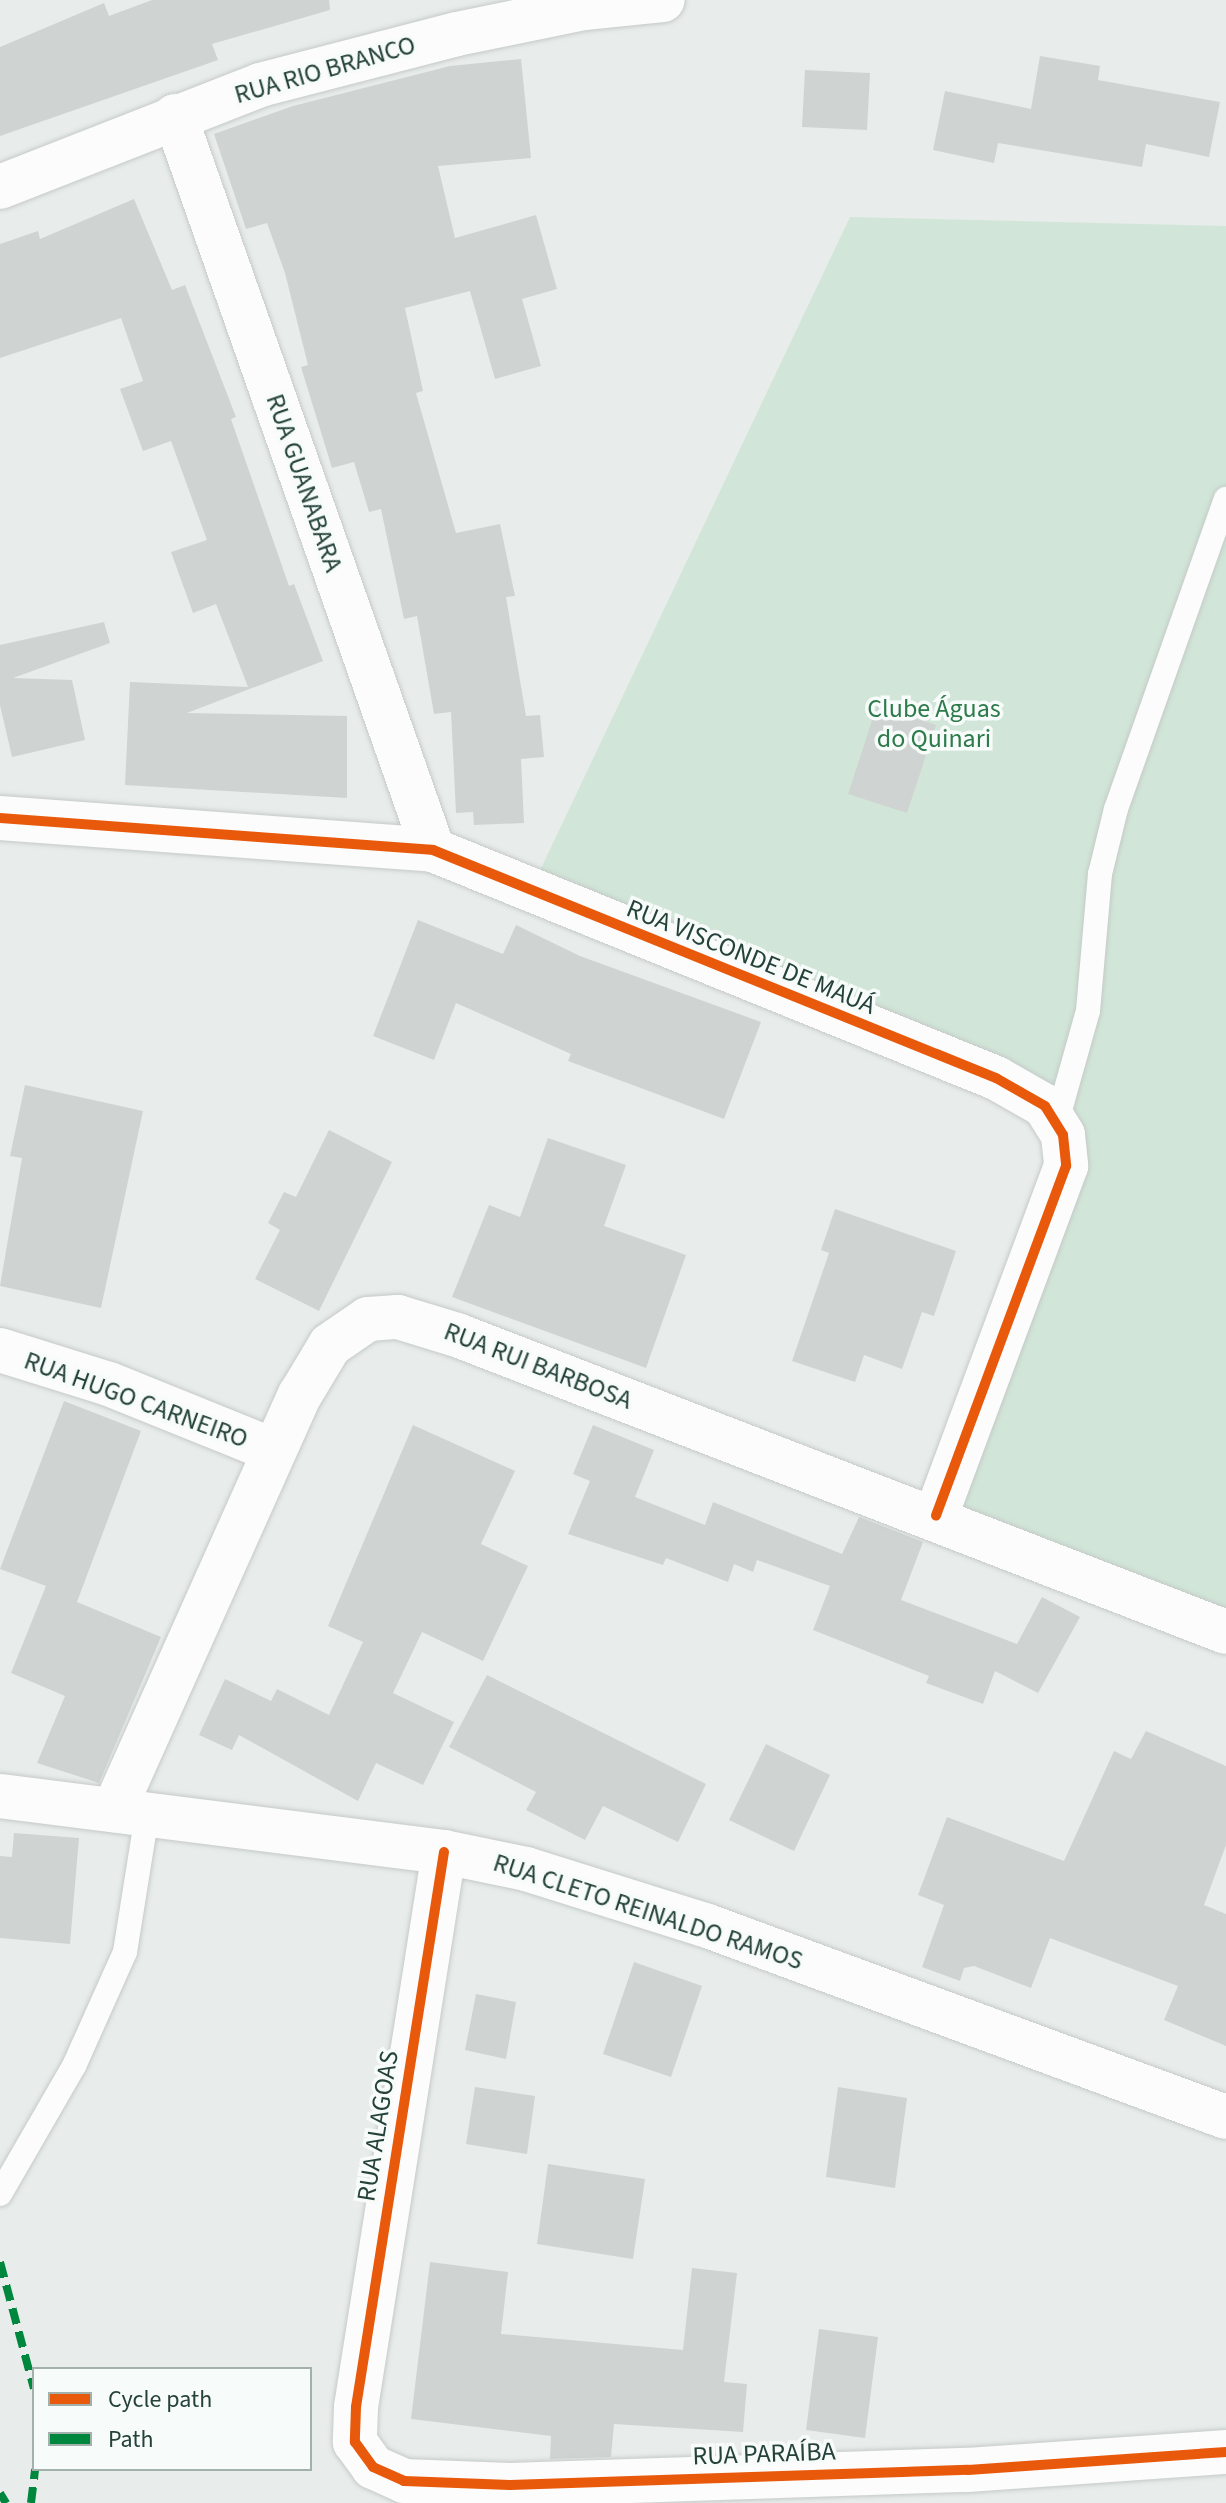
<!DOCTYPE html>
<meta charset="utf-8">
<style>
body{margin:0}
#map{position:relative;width:1226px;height:2503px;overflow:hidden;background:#e8edeb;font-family:"Source Sans 3",sans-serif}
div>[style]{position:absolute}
.green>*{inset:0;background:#d1e6d8}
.building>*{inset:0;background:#cfd4d2}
.roads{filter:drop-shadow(0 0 2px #c5cac8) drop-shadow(0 0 2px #c5cac8)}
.lane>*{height:24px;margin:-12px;padding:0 12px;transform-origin:12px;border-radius:12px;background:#fcfcfc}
.street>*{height:44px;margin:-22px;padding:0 22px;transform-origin:22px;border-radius:22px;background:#fcfcfc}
.quiet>*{height:8px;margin-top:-4px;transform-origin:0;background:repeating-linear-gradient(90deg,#00873e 0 16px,transparent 0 24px)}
.cycleway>*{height:10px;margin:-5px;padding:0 5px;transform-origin:5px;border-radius:5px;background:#e8590c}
span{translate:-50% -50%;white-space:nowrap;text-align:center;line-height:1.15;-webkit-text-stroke:7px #f7fbf9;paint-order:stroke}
.street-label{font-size:26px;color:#24423a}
.park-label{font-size:26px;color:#2d7a4b}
.legend{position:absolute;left:32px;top:2367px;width:280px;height:104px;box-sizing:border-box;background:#f7fbf9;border:2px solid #a3b1ad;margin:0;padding:10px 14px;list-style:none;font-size:24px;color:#24423a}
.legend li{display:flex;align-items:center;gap:16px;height:40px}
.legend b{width:40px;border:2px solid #a3b1ad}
</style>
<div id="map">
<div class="green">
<i style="clip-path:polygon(850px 217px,1226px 226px,1226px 1614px,954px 1507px,1079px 1141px,535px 881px)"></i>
</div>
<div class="building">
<i style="clip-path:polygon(152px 0,329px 0,330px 10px,212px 44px,218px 60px,0 136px,0 47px,104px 3px,109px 16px)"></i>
<i style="clip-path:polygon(1040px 56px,1100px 66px,1098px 80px,1220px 102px,1209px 157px,1146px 144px,1142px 167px,998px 143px,994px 163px,933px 150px,945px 91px,1031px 109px)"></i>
<i style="clip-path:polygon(521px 59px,531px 158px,438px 166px,455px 238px,536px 215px,557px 289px,522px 299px,541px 366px,495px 379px,470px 291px,405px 308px,423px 391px,416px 393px,456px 533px,500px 524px,515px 596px,506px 597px,526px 716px,540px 715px,544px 757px,521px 759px,524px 823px,474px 825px,473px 812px,456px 813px,451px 712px,434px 714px,417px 616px,404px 619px,381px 509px,369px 512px,354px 462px,332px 468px,301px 367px,308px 365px,285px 273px,267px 223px,246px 229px,214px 134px,293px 106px,450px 66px)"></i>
<i style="clip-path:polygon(805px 70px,870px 73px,867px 130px,802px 127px)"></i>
<i style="clip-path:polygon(134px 199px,172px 290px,185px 285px,236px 417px,231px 419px,289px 586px,294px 584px,323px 661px,187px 713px,347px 716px,347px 798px,125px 785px,130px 682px,248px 687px,216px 604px,193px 613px,171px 552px,207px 540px,171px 441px,143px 451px,120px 389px,143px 381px,121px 318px,0 358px,0 244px,38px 231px,40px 239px)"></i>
<i style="clip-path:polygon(104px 622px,110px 643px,13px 678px,72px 680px,85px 740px,12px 757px,0 705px,0 645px)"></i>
<i style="clip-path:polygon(877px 705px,936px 725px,907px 813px,848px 794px)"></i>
<i style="clip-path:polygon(418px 920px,503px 954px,516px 925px,580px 956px,761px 1022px,724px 1119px,568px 1061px,571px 1054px,456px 1003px,434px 1060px,373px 1036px)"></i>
<i style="clip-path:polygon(25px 1085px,143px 1111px,101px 1308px,0 1286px,22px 1158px,10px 1156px)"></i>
<i style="clip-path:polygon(329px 1130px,392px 1162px,319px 1311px,255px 1279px,280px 1230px,268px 1223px,284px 1192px,296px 1197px)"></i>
<i style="clip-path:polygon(548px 1138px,626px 1165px,604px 1226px,686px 1255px,646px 1368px,452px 1297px,489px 1205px,520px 1217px)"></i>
<i style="clip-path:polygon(835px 1209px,956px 1251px,934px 1316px,922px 1312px,902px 1369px,864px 1355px,855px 1382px,792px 1361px,829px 1253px,821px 1250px)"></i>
<i style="clip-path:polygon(64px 1401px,141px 1431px,77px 1602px,161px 1637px,99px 1783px,37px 1763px,65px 1696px,11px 1673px,46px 1586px,0 1569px)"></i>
<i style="clip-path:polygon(413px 1425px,515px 1471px,481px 1544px,528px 1566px,483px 1661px,422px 1632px,393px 1693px,454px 1722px,423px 1785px,376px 1763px,358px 1801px,239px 1735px,232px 1750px,199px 1735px,225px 1679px,271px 1701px,277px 1689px,329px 1715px,363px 1642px,328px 1626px)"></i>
<i style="clip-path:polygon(593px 1425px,654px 1450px,635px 1497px,705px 1525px,713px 1502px,842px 1554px,859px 1517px,923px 1542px,901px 1600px,1017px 1644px,1042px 1597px,1080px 1617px,1038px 1693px,995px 1671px,983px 1704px,926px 1683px,929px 1676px,813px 1630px,830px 1586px,757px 1560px,753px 1572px,734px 1564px,728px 1582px,666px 1558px,663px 1565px,568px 1534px,590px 1481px,573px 1474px)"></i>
<i style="clip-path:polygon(487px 1675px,706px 1784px,678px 1842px,603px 1806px,585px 1840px,526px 1810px,536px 1792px,449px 1747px)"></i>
<i style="clip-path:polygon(1146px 1731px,1226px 1766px,1226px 1845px,1204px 1905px,1226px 1914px,1226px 2046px,1164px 2020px,1178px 1986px,1050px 1938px,1031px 1988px,974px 1966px,964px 1968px,960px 1981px,922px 1967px,944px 1905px,918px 1895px,947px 1817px,1064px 1861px,1114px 1751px,1131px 1759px)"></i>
<i style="clip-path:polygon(766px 1744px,830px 1775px,794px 1851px,729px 1820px)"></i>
<i style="clip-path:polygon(14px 1833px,79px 1838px,70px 1944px,0 1938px,0 1856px,12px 1857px)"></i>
<i style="clip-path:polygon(634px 1962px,702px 1986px,671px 2077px,603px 2054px)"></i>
<i style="clip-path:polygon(476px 1994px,516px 2002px,506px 2059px,465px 2050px)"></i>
<i style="clip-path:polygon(475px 2087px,535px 2096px,527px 2154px,466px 2144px)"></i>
<i style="clip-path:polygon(838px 2087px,907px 2098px,895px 2188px,826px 2177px)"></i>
<i style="clip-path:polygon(548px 2164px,645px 2179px,633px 2259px,537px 2244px)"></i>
<i style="clip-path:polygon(430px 2262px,508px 2272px,501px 2334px,683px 2350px,692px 2268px,737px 2273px,724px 2382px,747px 2384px,743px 2432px,614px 2424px,611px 2457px,550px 2459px,551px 2436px,411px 2419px)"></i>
<i style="clip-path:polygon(819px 2329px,878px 2337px,865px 2438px,806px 2430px)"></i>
</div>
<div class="roads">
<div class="lane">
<i style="left:1057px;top:1121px;width:114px;rotate:-74.3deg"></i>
<i style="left:1088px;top:1011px;width:138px;rotate:-85deg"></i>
<i style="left:1100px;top:874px;width:67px;rotate:-76.2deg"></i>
<i style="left:1116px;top:809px;width:329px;rotate:-70.5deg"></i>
<i style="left:0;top:2194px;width:148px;rotate:-60deg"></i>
<i style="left:74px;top:2066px;width:125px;rotate:-65.9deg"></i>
<i style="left:125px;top:1952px;width:139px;rotate:-80.9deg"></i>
</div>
<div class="street">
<i style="left:175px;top:116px;width:778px;rotate:70.63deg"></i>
<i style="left:0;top:187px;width:279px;rotate:-21.4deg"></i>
<i style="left:260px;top:85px;width:203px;rotate:-14.5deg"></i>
<i style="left:457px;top:34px;width:130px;rotate:-11.6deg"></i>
<i style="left:584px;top:8px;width:79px;rotate:-5.8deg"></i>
<i style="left:0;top:818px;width:434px;rotate:4.2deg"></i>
<i style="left:433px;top:850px;width:607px;rotate:22.05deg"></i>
<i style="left:996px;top:1078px;width:56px;rotate:29.7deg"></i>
<i style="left:1045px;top:1106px;width:34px;rotate:58deg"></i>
<i style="left:1063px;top:1135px;width:31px;rotate:84deg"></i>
<i style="left:1066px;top:1166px;width:373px;rotate:110.4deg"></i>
<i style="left:0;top:1350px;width:114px;rotate:17.3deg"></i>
<i style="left:109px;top:1384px;width:176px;rotate:22deg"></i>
<i style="left:0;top:1796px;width:448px;rotate:7.2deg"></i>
<i style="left:444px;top:1852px;width:84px;rotate:11.7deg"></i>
<i style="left:526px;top:1869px;width:188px;rotate:17.4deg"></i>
<i style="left:705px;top:1925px;width:555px;rotate:20.23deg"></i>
<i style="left:114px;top:1810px;width:455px;rotate:-65.9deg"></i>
<i style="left:300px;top:1395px;width:58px;rotate:-59deg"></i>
<i style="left:330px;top:1345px;width:46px;rotate:-34.4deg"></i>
<i style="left:368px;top:1319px;width:30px;rotate:-4deg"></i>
<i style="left:398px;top:1317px;width:62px;rotate:17deg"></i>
<i style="left:457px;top:1335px;width:824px;rotate:21.12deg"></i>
<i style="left:444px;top:1852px;width:562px;rotate:99.01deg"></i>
<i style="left:356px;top:2407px;width:35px;rotate:92deg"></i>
<i style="left:355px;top:2442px;width:31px;rotate:54deg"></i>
<i style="left:373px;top:2467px;width:34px;rotate:24deg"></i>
<i style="left:404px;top:2481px;width:106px;rotate:2.2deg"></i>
<i style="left:510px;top:2485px;width:458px;rotate:-1.9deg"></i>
<i style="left:968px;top:2470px;width:259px;rotate:-4deg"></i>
</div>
</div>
<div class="quiet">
<i style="left:0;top:2262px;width:131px;rotate:75deg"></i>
<i style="left:0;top:2493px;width:12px;rotate:59deg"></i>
<i style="left:31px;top:2503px;width:34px;rotate:-83deg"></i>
</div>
<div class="cycleway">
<i style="left:0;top:818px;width:434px;rotate:4.2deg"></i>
<i style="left:433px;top:850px;width:607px;rotate:22.05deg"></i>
<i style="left:996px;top:1078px;width:56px;rotate:29.7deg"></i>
<i style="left:1045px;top:1106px;width:34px;rotate:58deg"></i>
<i style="left:1063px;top:1135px;width:31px;rotate:84deg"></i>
<i style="left:1066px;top:1166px;width:373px;rotate:110.4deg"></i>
<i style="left:444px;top:1852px;width:562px;rotate:99.01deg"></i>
<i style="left:356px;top:2407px;width:35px;rotate:92deg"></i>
<i style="left:355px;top:2442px;width:31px;rotate:54deg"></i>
<i style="left:373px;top:2467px;width:34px;rotate:24deg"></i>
<i style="left:404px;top:2481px;width:106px;rotate:2.2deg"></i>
<i style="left:510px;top:2485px;width:458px;rotate:-1.9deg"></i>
<i style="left:968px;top:2470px;width:259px;rotate:-4deg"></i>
</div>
<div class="street-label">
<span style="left:325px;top:70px;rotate:-16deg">RUA RIO BRANCO</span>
<span style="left:304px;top:483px;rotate:71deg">RUA GUANABARA</span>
<span style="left:751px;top:957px;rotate:22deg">RUA VISCONDE DE MAUÁ</span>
<span style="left:538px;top:1366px;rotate:21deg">RUA RUI BARBOSA</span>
<span style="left:136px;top:1400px;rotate:20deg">RUA HUGO CARNEIRO</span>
<span style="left:648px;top:1912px;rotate:18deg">RUA CLETO REINALDO RAMOS</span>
<span style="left:378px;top:2126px;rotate:-81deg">RUA ALAGOAS</span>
<span style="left:764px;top:2454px;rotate:-2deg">RUA PARAÍBA</span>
</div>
<div class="park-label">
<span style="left:934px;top:724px">Clube Águas<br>do Quinari</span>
</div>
<ul class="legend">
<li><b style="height:10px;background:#e8590c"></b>Cycle path</li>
<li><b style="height:10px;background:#00873e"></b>Path</li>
</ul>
</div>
